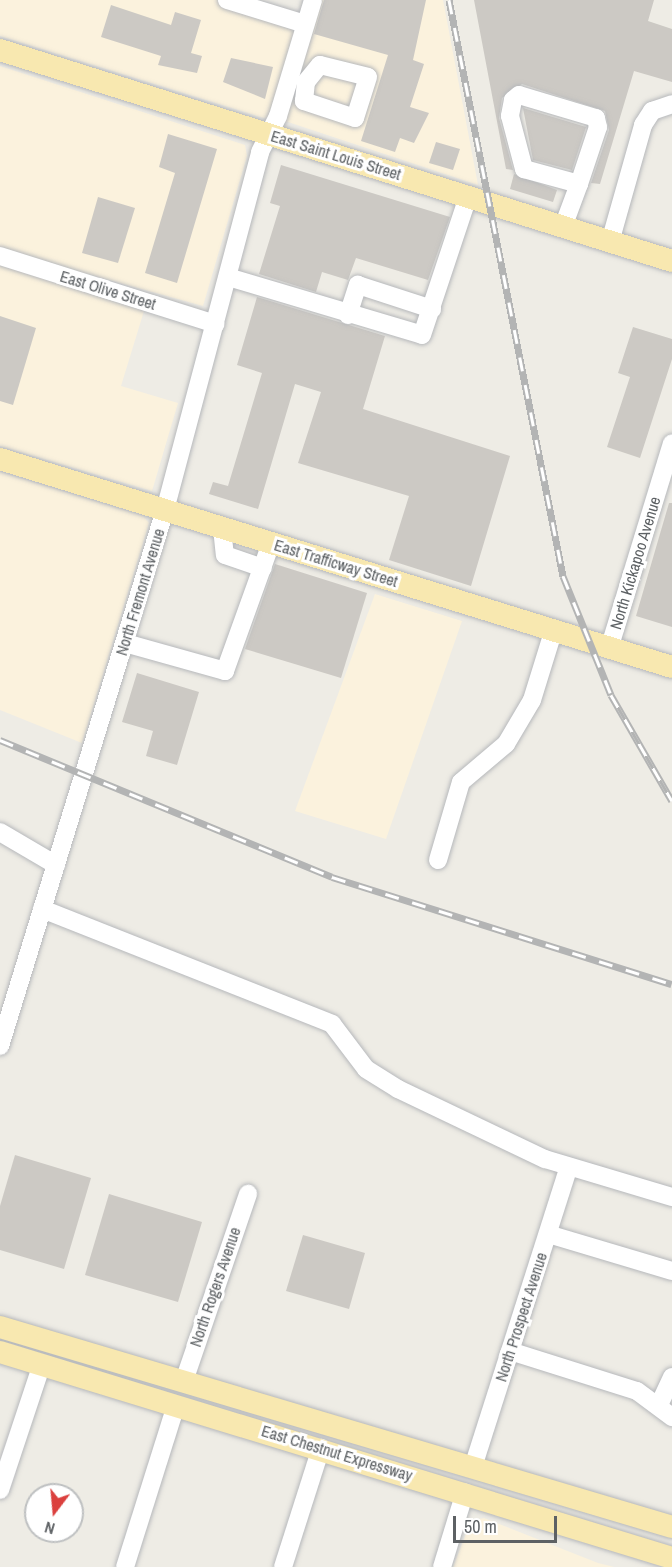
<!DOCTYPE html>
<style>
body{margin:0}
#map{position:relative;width:672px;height:1567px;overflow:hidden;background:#eeece5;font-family:"Archivo Narrow",sans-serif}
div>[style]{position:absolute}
.commercial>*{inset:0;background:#fbf2dd}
.building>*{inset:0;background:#ccc9c4}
.roads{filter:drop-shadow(0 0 2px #b6b8bb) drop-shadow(0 0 2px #b6b8bb)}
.minor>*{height:18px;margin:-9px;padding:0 9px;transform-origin:9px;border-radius:9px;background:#fff}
.major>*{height:22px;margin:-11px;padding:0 11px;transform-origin:11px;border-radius:11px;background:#f8e8b0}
.rail>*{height:7px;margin-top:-3.5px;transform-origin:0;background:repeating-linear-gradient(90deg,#fff 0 14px,#b3b4b4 0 28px);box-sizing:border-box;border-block:2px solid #b3b4b4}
span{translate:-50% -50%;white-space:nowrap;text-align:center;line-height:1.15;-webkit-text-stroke:6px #fff;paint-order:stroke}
.street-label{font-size:16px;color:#5d6164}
.north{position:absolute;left:24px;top:1483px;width:60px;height:60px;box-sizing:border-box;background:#fff;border:2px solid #bec0c1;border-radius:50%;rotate:196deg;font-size:16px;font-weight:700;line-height:24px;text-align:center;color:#5d6164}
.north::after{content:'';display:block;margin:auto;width:21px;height:27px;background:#db403e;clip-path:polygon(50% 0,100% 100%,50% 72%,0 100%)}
.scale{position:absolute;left:453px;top:1516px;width:104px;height:27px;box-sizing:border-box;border:3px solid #5d6164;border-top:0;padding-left:8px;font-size:18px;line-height:21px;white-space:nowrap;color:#5d6164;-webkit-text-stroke:4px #fff;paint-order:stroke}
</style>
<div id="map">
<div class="commercial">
<i style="clip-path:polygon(0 0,241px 0,302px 19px,271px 117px,264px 118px,0 36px)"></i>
<i style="clip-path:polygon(320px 0,443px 0,478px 185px,285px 121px)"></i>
<i style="clip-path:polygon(0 66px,245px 145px,247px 156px,203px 306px,0 250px)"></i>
<i style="clip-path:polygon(0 265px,144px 311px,121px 386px,178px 403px,152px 491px,0 446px)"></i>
<i style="clip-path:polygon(0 472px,143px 516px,149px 523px,82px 743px,0 710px)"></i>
<i style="clip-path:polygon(375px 594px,462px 621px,386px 839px,295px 811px)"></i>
<i style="clip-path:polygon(484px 1518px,598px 1563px,614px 1567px,453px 1567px,471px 1521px)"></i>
</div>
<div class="building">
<i style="clip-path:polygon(324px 0,426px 0,413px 60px,424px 64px,410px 107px,429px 113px,414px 143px,400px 138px,395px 152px,361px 141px,388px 55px,314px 34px)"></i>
<i style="clip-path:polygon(474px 0,654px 0,648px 21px,672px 29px,672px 82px,634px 71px,600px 184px,591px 183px,609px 130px,605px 111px,522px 84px,502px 98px,499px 118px,513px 170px,506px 169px)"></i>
<i style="clip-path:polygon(111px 5px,171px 25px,175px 12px,201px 20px,191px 53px,202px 56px,197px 73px,158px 65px,161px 56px,101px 37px)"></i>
<i style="clip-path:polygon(231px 58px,273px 67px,265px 99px,223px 82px)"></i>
<i style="clip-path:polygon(523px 108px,586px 127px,572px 170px,533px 160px)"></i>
<i style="clip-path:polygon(168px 134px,217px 149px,177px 283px,145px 273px,175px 173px,159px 167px)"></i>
<i style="clip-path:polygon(436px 142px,460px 149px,453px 170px,429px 163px)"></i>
<i style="clip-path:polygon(281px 165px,450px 217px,428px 280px,356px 258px,348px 280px,322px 272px,316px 292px,259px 274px,280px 206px,270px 203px)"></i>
<i style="clip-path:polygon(514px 174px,557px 190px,553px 202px,510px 189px)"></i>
<i style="clip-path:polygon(98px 197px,135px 208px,118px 263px,82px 253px)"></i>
<i style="clip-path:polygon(257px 297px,385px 336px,363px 409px,510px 456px,471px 586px,389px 560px,409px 496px,298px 463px,321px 392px,295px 384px,258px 509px,209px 494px,213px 482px,228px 486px,262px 373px,237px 365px)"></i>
<i style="clip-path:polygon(0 316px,36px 328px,13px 405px,0 401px)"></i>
<i style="clip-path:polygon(633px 327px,672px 339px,672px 359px,640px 458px,607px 447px,630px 377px,618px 373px)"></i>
<i style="clip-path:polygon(669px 503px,672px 503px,672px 627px,636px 616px)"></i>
<i style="clip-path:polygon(275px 564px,367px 593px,341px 678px,245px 649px)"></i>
<i style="clip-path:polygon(137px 673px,199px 692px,177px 765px,146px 756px,153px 731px,122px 722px)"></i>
<i style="clip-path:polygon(15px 1155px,91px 1178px,64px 1269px,0 1250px,0 1206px)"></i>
<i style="clip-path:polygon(109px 1194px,202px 1222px,178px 1302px,85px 1275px)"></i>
<i style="clip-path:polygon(303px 1235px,365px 1253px,349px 1309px,286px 1291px)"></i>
</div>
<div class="roads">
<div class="minor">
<i style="left:227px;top:0;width:82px;rotate:17.1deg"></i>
<i style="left:320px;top:65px;width:49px;rotate:14deg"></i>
<i style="left:368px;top:77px;width:43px;rotate:107.6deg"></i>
<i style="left:355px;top:118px;width:54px;rotate:-161.6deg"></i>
<i style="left:304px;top:101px;width:19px;rotate:-84deg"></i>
<i style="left:306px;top:82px;width:22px;rotate:-51deg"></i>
<i style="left:563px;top:227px;width:46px;rotate:-69.6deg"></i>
<i style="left:579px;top:184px;width:60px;rotate:-71.6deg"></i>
<i style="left:598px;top:127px;width:9px;rotate:-103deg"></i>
<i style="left:596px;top:118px;width:80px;rotate:-163.4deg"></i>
<i style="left:519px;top:95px;width:8px;rotate:140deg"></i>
<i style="left:513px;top:100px;width:16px;rotate:101deg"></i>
<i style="left:510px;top:116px;width:55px;rotate:75.2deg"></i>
<i style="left:524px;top:169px;width:57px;rotate:15.3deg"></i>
<i style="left:610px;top:242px;width:122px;rotate:-74.2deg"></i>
<i style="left:643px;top:125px;width:17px;rotate:-57deg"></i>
<i style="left:652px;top:111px;width:21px;rotate:-19deg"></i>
<i style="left:0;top:256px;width:226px;rotate:17.5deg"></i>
<i style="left:228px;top:277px;width:202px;rotate:16.6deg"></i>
<i style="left:422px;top:335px;width:145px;rotate:-71.6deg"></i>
<i style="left:348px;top:315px;width:32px;rotate:-72deg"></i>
<i style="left:358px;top:285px;width:78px;rotate:18deg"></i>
<i style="left:222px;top:528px;width:27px;rotate:84deg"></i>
<i style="left:225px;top:555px;width:40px;rotate:18.9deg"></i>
<i style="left:125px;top:643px;width:104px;rotate:15.6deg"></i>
<i style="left:225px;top:671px;width:136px;rotate:-70.2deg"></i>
<i style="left:609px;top:649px;width:215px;rotate:-73deg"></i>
<i style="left:0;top:832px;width:65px;rotate:30.5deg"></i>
<i style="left:438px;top:860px;width:81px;rotate:-73.6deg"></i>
<i style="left:461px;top:782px;width:59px;rotate:-40.2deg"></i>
<i style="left:506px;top:744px;width:51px;rotate:-59.4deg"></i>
<i style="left:532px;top:700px;width:71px;rotate:-72.8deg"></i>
<i style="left:42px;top:909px;width:312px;rotate:21.6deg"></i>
<i style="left:332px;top:1024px;width:56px;rotate:52.9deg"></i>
<i style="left:366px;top:1069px;width:38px;rotate:32deg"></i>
<i style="left:398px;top:1089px;width:163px;rotate:25.5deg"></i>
<i style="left:545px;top:1159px;width:133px;rotate:16.7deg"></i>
<i style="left:0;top:1046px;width:561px;rotate:-72.89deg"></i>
<i style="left:165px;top:510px;width:370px;rotate:-75.1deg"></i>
<i style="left:260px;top:152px;width:40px;rotate:-63.4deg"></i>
<i style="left:278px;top:116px;width:121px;rotate:-73.2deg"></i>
<i style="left:548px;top:1234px;width:129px;rotate:16.6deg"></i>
<i style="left:510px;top:1351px;width:133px;rotate:17.5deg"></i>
<i style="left:637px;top:1391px;width:44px;rotate:36.6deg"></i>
<i style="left:184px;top:1381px;width:198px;rotate:-71.1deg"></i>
<i style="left:659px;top:1405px;width:31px;rotate:-65deg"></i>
<i style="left:473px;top:1467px;width:315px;rotate:-72.3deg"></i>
<i style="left:0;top:1490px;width:133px;rotate:-71.6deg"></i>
<i style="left:125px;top:1567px;width:170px;rotate:-72.5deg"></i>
<i style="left:283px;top:1567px;width:125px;rotate:-72.3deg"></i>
<i style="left:442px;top:1567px;width:78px;rotate:-73deg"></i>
</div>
<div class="major">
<i style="left:0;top:50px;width:704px;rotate:17.43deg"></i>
<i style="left:0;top:459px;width:703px;rotate:17.2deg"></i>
<i style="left:0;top:1327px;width:701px;rotate:16.57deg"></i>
<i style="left:0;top:1352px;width:703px;rotate:17.04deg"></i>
</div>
</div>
<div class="rail">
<i style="left:449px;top:0;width:587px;rotate:78.8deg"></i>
<i style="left:563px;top:576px;width:128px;rotate:68deg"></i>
<i style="left:611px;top:695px;width:122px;rotate:60.1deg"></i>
<i style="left:0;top:740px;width:359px;rotate:22.4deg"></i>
<i style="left:332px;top:877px;width:356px;rotate:17.5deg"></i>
</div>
<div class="street-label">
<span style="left:336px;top:155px;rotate:17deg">East Saint Louis Street</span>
<span style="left:108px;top:290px;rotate:17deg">East Olive Street</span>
<span style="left:336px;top:563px;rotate:17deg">East Trafficway Street</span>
<span style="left:635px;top:563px;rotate:-73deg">North Kickapoo Avenue</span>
<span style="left:140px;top:592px;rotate:-73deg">North Fremont Avenue</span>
<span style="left:215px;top:1287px;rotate:-71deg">North Rogers Avenue</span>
<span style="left:521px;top:1317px;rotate:-72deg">North Prospect Avenue</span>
<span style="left:337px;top:1453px;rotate:17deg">East Chestnut Expressway</span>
</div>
<div class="north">N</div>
<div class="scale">50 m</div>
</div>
